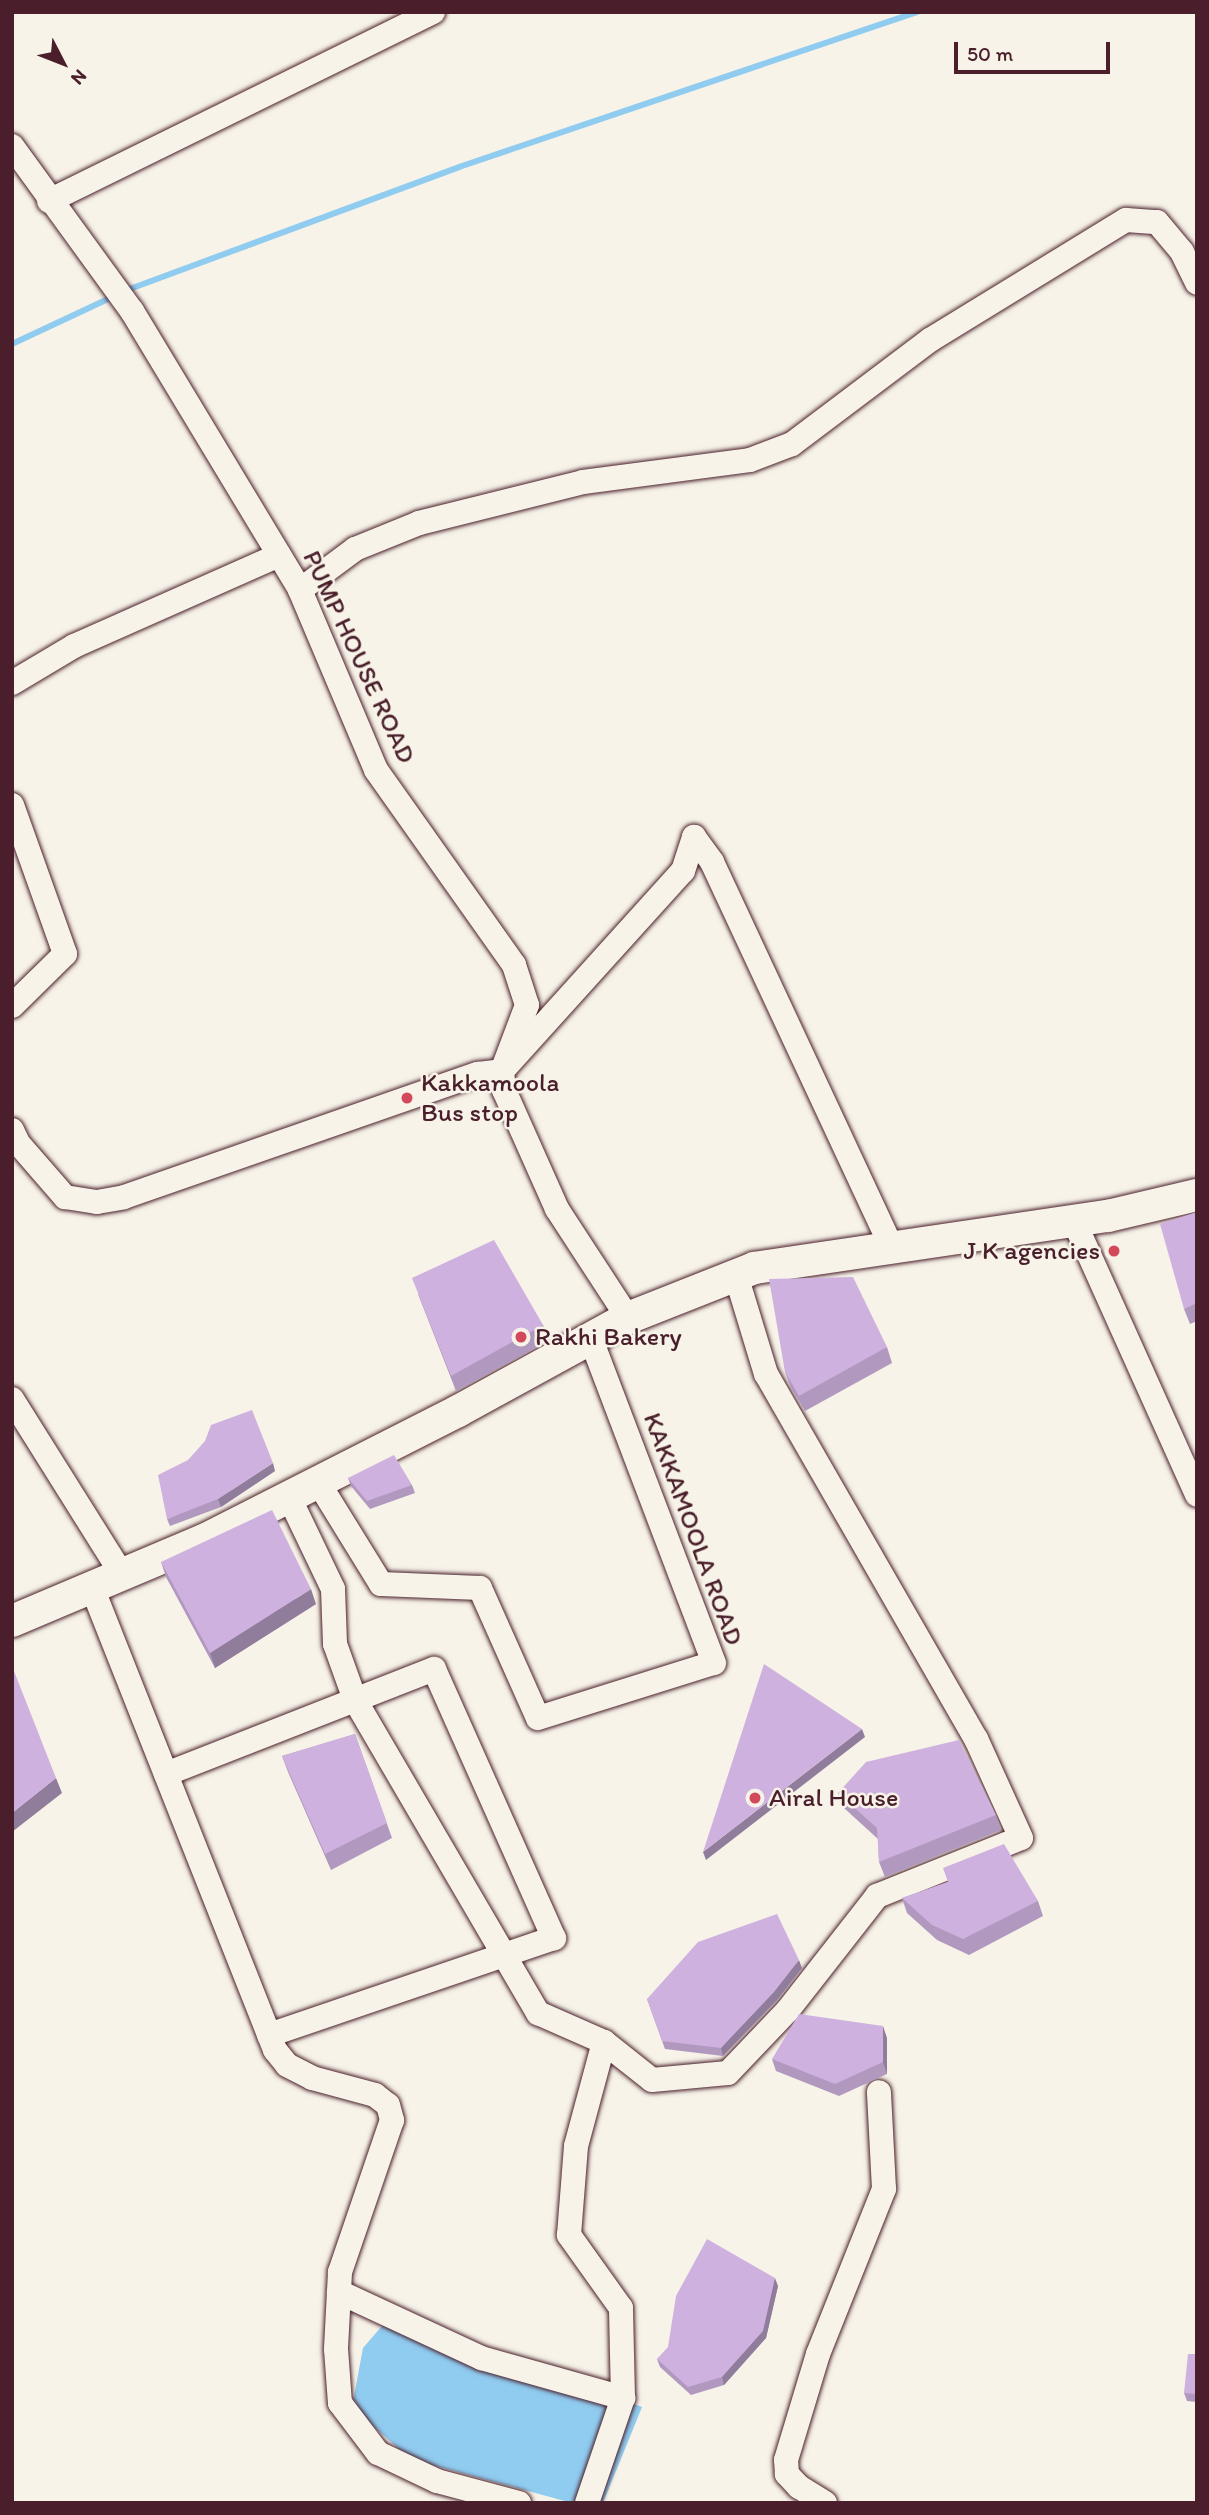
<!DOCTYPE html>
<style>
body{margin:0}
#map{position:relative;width:1209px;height:2515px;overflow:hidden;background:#f7f3e8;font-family:Itim,sans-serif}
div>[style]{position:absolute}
.water>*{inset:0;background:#90ccf0}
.stream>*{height:6px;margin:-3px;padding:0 3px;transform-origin:3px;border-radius:3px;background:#90ccf0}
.roads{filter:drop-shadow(0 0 2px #4a1f2b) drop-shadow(0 0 2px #4a1f2b)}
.minor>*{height:24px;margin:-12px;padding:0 12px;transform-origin:12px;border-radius:12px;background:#f7f3e8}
.major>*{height:32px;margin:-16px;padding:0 16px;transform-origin:16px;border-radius:16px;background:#f7f3e8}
.wall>*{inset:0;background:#b198bf}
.shaded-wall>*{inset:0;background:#907c9b}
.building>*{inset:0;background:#ceb1de}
.dots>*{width:19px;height:19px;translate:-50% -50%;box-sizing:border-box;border:4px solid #f7f3e8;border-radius:50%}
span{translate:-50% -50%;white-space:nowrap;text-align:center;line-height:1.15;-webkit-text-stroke:5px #f7f3e8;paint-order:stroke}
.street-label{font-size:26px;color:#4a1f2b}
.poi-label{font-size:26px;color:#4a1f2b}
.left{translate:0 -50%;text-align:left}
.right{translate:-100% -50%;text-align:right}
.frame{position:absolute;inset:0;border:14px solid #4a1f2b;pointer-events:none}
.north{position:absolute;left:28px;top:28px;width:70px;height:70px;-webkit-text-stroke:5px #f7f3e8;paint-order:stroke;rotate:132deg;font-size:19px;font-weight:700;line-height:28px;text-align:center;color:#4a1f2b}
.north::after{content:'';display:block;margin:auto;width:24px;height:32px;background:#4a1f2b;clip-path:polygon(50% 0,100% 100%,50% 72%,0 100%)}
.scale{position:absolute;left:954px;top:42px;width:156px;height:32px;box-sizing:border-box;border:4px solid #4a1f2b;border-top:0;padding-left:9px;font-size:21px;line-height:24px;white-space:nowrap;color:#4a1f2b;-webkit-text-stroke:5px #f7f3e8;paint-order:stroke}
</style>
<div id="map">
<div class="water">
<i style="clip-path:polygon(394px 2312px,642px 2407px,603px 2503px,572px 2503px,410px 2459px,352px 2407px,363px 2348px)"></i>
</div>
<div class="stream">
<i style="left:127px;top:290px;width:354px;rotate:-20.3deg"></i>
<i style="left:459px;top:167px;width:484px;rotate:-18.7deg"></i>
<i style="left:12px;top:344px;width:106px;rotate:-25.1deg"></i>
</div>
<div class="roads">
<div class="minor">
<i style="left:12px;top:146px;width:204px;rotate:54deg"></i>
<i style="left:132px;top:311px;width:326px;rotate:58.9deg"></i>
<i style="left:300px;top:590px;width:195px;rotate:67.1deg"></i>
<i style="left:376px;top:770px;width:239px;rotate:54.7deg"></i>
<i style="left:514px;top:965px;width:42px;rotate:72deg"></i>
<i style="left:527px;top:1005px;width:71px;rotate:110.7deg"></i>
<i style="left:502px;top:1071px;width:19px;rotate:84deg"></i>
<i style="left:504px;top:1090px;width:130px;rotate:66deg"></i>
<i style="left:557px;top:1209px;width:130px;rotate:56.9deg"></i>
<i style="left:49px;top:201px;width:428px;rotate:-26.2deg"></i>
<i style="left:300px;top:590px;width:69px;rotate:-36.7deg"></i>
<i style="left:355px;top:549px;width:69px;rotate:-22.1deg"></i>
<i style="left:419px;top:523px;width:169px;rotate:-14deg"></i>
<i style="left:583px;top:482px;width:168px;rotate:-7.5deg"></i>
<i style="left:750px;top:460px;width:45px;rotate:-20.9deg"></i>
<i style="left:792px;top:444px;width:173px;rotate:-37deg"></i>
<i style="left:930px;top:340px;width:230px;rotate:-31.5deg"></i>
<i style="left:1126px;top:220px;width:31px;rotate:4deg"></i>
<i style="left:1157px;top:222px;width:39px;rotate:50deg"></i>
<i style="left:1182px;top:252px;width:34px;rotate:64deg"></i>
<i style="left:12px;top:683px;width:72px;rotate:-30.8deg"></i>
<i style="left:74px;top:646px;width:224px;rotate:-23.9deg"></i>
<i style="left:12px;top:805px;width:158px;rotate:70.4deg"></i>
<i style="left:65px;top:954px;width:74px;rotate:135.5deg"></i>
<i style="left:12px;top:1130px;width:14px;rotate:65deg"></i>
<i style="left:18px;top:1143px;width:72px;rotate:49deg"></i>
<i style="left:65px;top:1197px;width:32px;rotate:9deg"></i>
<i style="left:97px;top:1202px;width:27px;rotate:-10deg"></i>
<i style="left:124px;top:1197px;width:375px;rotate:-19.2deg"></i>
<i style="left:478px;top:1074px;width:24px;rotate:-7deg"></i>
<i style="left:502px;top:1071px;width:270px;rotate:-47.9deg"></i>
<i style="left:683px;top:871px;width:36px;rotate:-72deg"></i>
<i style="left:694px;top:837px;width:31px;rotate:54deg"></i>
<i style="left:712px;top:862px;width:426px;rotate:65deg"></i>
<i style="left:1074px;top:1221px;width:300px;rotate:65.8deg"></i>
<i style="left:12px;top:1399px;width:205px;rotate:57.9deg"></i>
<i style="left:318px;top:1482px;width:120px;rotate:58.3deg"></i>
<i style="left:381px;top:1584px;width:99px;rotate:2.3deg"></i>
<i style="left:480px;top:1588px;width:142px;rotate:66deg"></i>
<i style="left:538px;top:1718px;width:184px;rotate:-17.4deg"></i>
<i style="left:714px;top:1663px;width:347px;rotate:-110.8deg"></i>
<i style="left:289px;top:1497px;width:102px;rotate:64.4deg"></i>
<i style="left:333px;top:1589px;width:55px;rotate:87.9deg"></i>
<i style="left:335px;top:1644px;width:59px;rotate:70.3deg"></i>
<i style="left:355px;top:1700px;width:363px;rotate:59.7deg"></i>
<i style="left:538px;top:2013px;width:72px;rotate:23.7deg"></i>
<i style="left:604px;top:2042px;width:61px;rotate:38.4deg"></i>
<i style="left:652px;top:2080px;width:76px;rotate:-5.3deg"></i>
<i style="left:728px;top:2073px;width:87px;rotate:-46.4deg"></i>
<i style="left:788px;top:2010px;width:145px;rotate:-52deg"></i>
<i style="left:877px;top:1896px;width:155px;rotate:-21.9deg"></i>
<i style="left:1021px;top:1838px;width:109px;rotate:-114.4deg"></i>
<i style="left:976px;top:1739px;width:421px;rotate:-119.9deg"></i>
<i style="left:766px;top:1374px;width:103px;rotate:-106.9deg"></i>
<i style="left:91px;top:1585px;width:500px;rotate:68.41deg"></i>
<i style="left:275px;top:2050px;width:19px;rotate:51deg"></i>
<i style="left:287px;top:2065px;width:28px;rotate:27deg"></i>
<i style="left:312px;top:2078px;width:65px;rotate:15.1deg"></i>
<i style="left:375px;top:2095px;width:16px;rotate:38deg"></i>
<i style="left:388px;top:2105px;width:16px;rotate:75deg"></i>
<i style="left:392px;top:2120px;width:161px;rotate:108.9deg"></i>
<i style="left:340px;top:2272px;width:77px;rotate:93deg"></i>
<i style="left:336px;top:2349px;width:54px;rotate:85.8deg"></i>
<i style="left:340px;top:2403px;width:63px;rotate:52.8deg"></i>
<i style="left:378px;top:2453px;width:65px;rotate:25.4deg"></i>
<i style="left:437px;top:2481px;width:85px;rotate:15deg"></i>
<i style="left:166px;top:1774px;width:288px;rotate:-21.4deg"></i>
<i style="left:434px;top:1669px;width:295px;rotate:66deg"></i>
<i style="left:554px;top:1938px;width:301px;rotate:161.2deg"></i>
<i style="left:339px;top:2292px;width:157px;rotate:24.9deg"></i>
<i style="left:481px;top:2358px;width:148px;rotate:15.7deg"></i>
<i style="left:587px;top:2503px;width:111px;rotate:-71.1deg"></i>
<i style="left:623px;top:2398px;width:90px;rotate:-91.3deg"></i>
<i style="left:621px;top:2308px;width:90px;rotate:-125.5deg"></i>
<i style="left:569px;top:2235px;width:89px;rotate:-85.5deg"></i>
<i style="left:576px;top:2146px;width:108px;rotate:-74.9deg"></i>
<i style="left:825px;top:2503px;width:31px;rotate:-148deg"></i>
<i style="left:799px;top:2487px;width:18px;rotate:-133deg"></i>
<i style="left:787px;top:2474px;width:14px;rotate:-94deg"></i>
<i style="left:786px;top:2460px;width:111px;rotate:-73.2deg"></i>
<i style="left:818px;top:2354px;width:178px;rotate:-68.2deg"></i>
<i style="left:884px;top:2189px;width:97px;rotate:-93deg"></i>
</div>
<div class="major">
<i style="left:12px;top:1621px;width:208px;rotate:-22.9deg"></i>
<i style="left:204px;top:1540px;width:285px;rotate:-26.9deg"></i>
<i style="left:458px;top:1411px;width:194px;rotate:-28.7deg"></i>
<i style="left:628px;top:1318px;width:136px;rotate:-21.6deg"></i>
<i style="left:754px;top:1268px;width:358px;rotate:-8.4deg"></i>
<i style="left:1108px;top:1216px;width:91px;rotate:-13.3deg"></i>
</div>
</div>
<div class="wall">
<i style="clip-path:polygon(1197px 1212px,1197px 1321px,1190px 1324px,1184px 1309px)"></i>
<i style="clip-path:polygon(418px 1294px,543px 1325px,549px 1341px,456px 1391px)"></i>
<i style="clip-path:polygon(887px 1347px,892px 1363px,805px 1411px,791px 1388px,785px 1372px)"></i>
<i style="clip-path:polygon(275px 1471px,221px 1507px,170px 1526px,167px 1519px)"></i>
<i style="clip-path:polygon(348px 1478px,412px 1485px,415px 1493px,370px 1509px,351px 1486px)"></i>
<i style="clip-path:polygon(161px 1562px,316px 1604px,215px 1668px,166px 1577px)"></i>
<i style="clip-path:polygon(355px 1734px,392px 1838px,331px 1870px,288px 1772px,282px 1756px)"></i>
<i style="clip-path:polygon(838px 1793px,996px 1815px,1001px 1830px,885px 1877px,879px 1862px,878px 1839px,844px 1808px)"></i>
<i style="clip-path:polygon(948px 1882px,1038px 1901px,1043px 1916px,969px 1955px,937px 1940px,907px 1913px,902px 1898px)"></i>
<i style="clip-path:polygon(802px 1968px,777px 2000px,723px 2056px,665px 2049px,647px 1999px)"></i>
<i style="clip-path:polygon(887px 2038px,887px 2074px,839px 2096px,776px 2071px,772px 2059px)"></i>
<i style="clip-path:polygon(778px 2286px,766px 2338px,724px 2385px,691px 2395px,660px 2367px,657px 2359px)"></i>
<i style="clip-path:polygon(1197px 2354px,1197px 2402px,1187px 2401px,1184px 2393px)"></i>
</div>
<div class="shaded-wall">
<i style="clip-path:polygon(273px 1463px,275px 1471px,221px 1507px,218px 1499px)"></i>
<i style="clip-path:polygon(311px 1589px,316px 1604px,215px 1668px,210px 1653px)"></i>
<i style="clip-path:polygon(862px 1729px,865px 1737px,706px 1860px,703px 1852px)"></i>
<i style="clip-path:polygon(56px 1778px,62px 1793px,12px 1832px,12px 1813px)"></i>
<i style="clip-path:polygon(799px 1960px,802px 1968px,777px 2000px,723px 2056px,721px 2048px)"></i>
<i style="clip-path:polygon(883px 2026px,887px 2038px,887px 2074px,883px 2062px)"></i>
<i style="clip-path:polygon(775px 2278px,778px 2286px,766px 2338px,724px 2385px,722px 2377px)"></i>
</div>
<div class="building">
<i style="clip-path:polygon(1197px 1212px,1197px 1303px,1184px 1309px,1160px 1224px)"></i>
<i style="clip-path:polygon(494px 1240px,543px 1325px,451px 1376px,412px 1278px)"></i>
<i style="clip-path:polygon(853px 1277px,887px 1347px,799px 1396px,785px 1372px,769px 1279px)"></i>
<i style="clip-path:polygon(252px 1410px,273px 1463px,218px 1499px,167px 1519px,158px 1475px,188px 1460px,205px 1441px,211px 1425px)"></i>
<i style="clip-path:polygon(394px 1455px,412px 1485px,367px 1501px,348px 1478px)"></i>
<i style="clip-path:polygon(272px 1510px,311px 1589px,210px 1653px,161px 1562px)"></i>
<i style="clip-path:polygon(764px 1664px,862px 1729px,703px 1852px)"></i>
<i style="clip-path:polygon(12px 1666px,56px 1778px,12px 1813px)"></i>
<i style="clip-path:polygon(355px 1734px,387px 1823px,325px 1854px,282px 1756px)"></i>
<i style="clip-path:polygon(959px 1740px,996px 1815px,879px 1862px,877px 1828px,838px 1793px,866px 1762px)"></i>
<i style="clip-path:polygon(1004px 1844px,1038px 1901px,963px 1939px,932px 1925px,902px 1898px,948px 1882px,943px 1868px)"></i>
<i style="clip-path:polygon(777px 1914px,799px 1960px,774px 1992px,721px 2048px,662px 2041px,647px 1999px,698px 1942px)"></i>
<i style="clip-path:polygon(799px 2014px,883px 2026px,883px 2062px,835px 2084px,772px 2059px)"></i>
<i style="clip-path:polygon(707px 2239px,775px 2278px,763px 2331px,722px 2377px,688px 2387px,657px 2359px,668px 2347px,676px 2296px)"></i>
<i style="clip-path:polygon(1188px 2354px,1197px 2354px,1197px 2394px,1184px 2393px)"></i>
</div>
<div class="dots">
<i style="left:407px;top:1098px;background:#d1495b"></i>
<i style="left:1114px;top:1251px;background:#d1495b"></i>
<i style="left:521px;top:1337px;background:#d1495b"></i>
<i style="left:755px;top:1798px;background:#d1495b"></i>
</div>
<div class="street-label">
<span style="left:359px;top:657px;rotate:65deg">PUMP HOUSE ROAD</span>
<span style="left:693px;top:1529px;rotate:70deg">KAKKAMOOLA ROAD</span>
</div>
<div class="poi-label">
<span class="left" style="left:421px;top:1098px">Kakkamoola<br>Bus stop</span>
<span class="right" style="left:1100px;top:1251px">J K agencies</span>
<span class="left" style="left:535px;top:1337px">Rakhi Bakery</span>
<span class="left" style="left:769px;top:1798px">Airal House</span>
</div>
<div class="frame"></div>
<div class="north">N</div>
<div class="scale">50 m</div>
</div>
